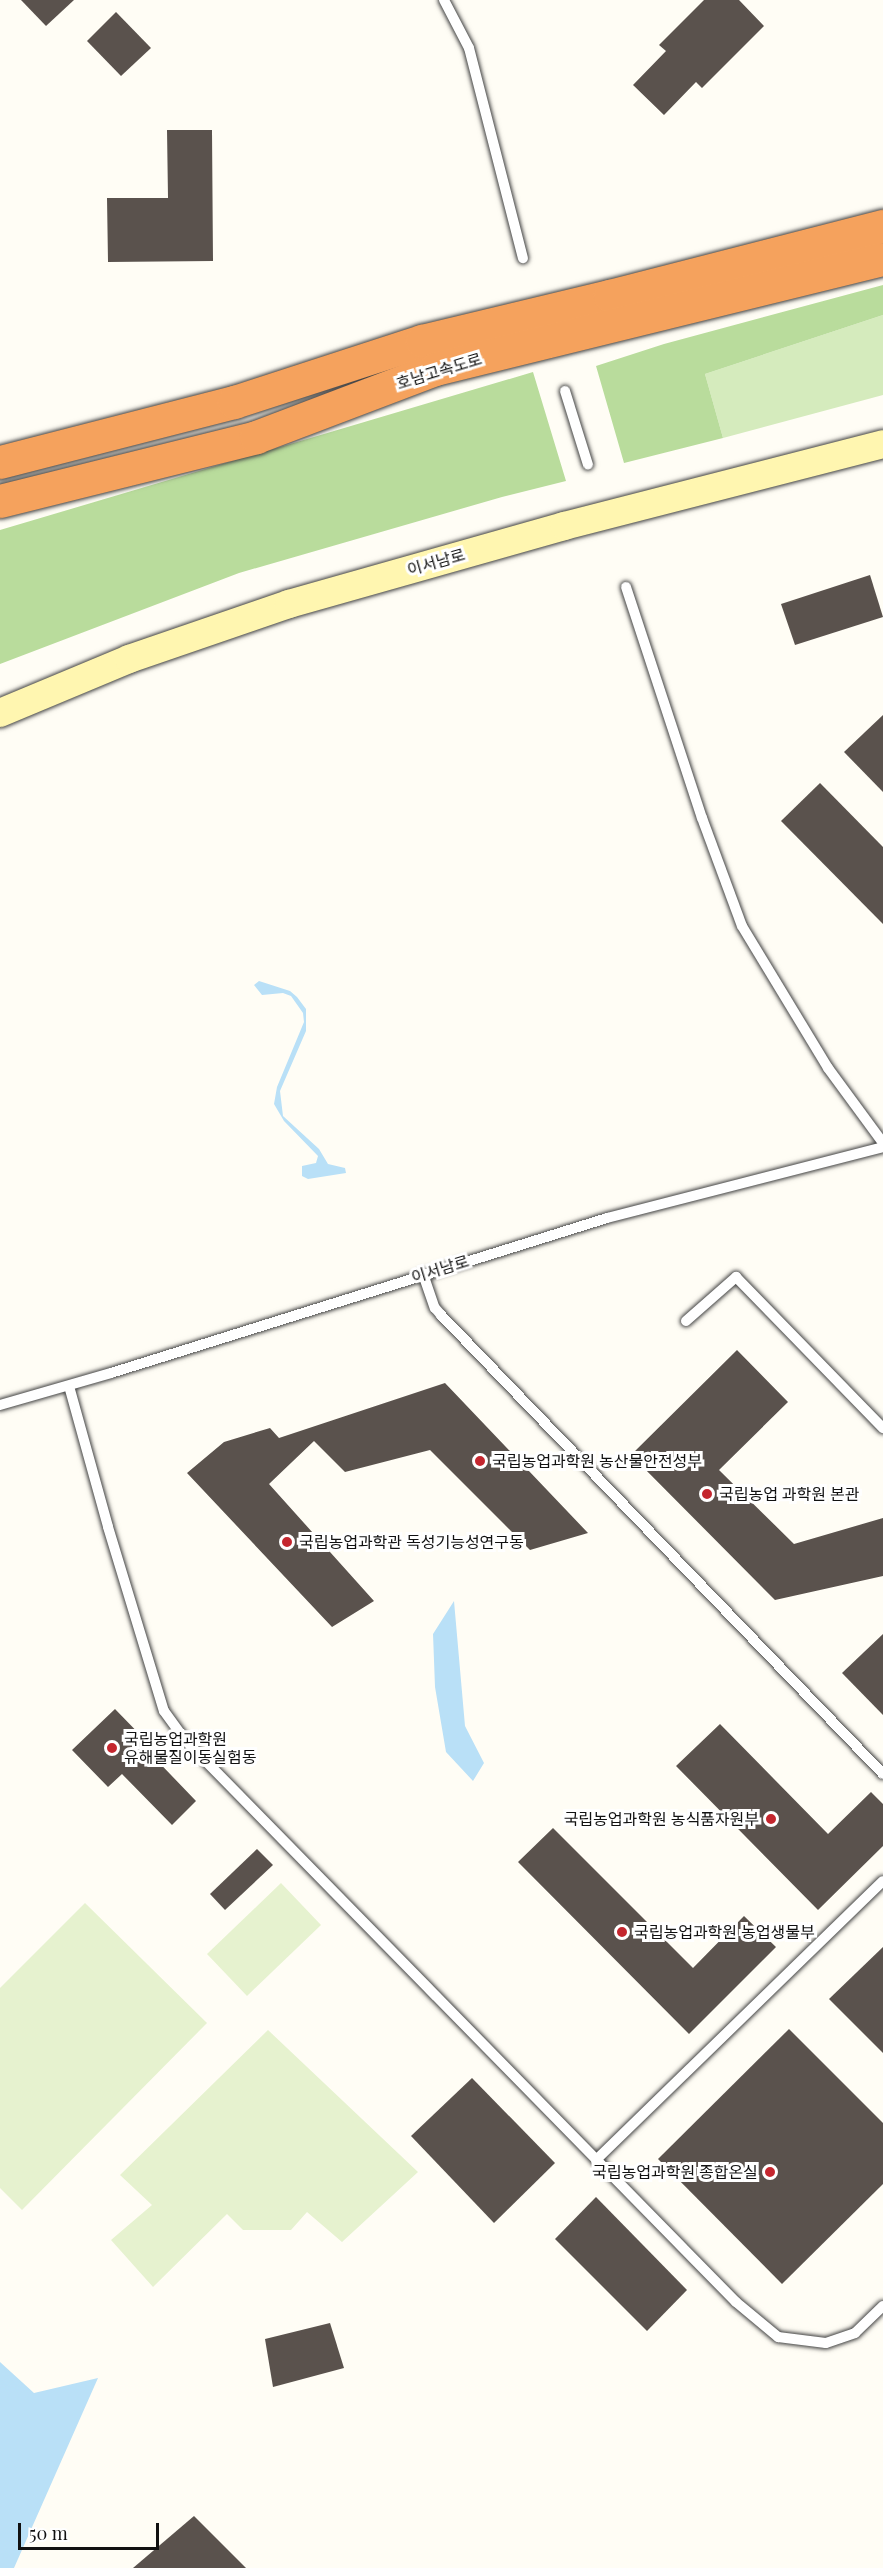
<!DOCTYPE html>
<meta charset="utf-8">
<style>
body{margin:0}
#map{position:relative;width:883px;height:2568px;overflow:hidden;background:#fffdf5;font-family:"Playfair Display","Noto Sans KR",serif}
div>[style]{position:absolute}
.green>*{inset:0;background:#d5ebbd}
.forest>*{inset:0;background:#b9dc9c}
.pitch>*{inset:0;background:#e6f2cf}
.water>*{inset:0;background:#b9e0f7}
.building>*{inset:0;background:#5a524d}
.roads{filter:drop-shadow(0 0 2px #444) drop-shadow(0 0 2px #444)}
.lane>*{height:10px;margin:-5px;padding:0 5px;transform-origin:5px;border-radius:5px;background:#fff}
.secondary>*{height:28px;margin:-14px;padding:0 14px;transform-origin:14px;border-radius:14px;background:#fff6b0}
.highway>*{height:33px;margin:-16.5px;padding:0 16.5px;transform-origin:16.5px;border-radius:16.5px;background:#f5a25d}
.dots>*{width:16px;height:16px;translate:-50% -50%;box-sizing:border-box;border:3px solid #fff;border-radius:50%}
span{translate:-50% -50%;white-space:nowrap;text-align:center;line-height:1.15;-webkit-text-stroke:6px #fff;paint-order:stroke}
.street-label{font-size:16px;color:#111}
.poi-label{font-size:16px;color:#111}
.left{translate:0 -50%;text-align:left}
.right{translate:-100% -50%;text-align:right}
.scale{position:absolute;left:18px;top:2523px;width:141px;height:27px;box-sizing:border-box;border:3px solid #111;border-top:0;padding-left:8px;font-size:18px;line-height:21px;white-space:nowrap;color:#111;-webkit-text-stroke:4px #fff;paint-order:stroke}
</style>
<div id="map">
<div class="green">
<i style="clip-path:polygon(883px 315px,883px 395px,723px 438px,705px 374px)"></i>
</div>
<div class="forest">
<i style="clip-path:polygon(883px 285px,883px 315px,705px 374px,723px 438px,624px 463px,596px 366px,664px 344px)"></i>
<i style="clip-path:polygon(533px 372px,566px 481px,502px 497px,239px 573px,0 664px,0 530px)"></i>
</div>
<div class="pitch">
<i style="clip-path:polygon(281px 1883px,321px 1925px,247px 1996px,207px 1954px)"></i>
<i style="clip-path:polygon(85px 1903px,207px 2023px,22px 2210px,0 2188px,0 1988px)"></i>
<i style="clip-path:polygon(268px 2030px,418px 2172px,342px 2242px,307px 2212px,291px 2230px,243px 2230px,227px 2214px,153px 2287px,111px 2240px,152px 2205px,120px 2175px)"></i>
</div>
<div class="water">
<i style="clip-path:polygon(259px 981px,290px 991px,297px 997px,306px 1009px,306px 1031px,280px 1091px,283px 1116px,319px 1149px,328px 1164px,345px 1168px,346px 1173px,308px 1179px,302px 1176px,302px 1166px,316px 1163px,318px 1156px,284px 1121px,274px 1104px,277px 1087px,304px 1022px,303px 1013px,291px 996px,283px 993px,262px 995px,254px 985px)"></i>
<i style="clip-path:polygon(454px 1601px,465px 1726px,484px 1763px,473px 1781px,446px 1752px,435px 1687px,433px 1634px)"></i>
<i style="clip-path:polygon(0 2362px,34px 2393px,98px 2378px,14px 2568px,0 2568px)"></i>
</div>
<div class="building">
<i style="clip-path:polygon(21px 0,74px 0,46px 26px)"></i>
<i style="clip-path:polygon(704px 0,739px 0,764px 26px,702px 88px,696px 82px,664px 115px,633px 85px,666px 51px,659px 45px)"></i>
<i style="clip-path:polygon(116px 12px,151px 48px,121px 76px,87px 41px)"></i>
<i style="clip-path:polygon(167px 130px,212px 130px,213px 261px,108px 262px,107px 198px,168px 198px)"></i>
<i style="clip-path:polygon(870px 575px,883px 617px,795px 645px,781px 604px)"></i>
<i style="clip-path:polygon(883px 715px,883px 792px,844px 752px)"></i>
<i style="clip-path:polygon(820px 783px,883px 847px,883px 924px,781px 821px)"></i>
<i style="clip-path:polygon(737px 1350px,788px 1402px,719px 1470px,794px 1544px,883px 1518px,883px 1576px,775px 1600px,631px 1455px)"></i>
<i style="clip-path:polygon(445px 1383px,588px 1533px,530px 1550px,430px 1450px,345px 1472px,314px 1441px,269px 1484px,374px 1601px,332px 1627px,187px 1473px,224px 1442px,270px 1428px,279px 1438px)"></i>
<i style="clip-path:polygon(883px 1634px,883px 1715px,842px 1673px)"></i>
<i style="clip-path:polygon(115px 1709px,151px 1746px,147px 1750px,196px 1801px,172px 1825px,122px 1774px,108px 1787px,72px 1750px)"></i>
<i style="clip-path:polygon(720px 1724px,828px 1834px,871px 1792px,883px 1804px,883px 1846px,818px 1910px,676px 1766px)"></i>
<i style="clip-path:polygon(553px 1828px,693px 1968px,744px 1916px,776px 1947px,689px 2034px,518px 1862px)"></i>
<i style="clip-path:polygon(257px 1849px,273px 1865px,225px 1910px,210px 1894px)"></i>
<i style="clip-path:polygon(883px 1947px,883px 2053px,829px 1999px)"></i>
<i style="clip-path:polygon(789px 2029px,883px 2123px,883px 2184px,782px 2284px,658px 2159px)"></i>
<i style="clip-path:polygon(472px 2078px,555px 2163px,494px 2223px,411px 2136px)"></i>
<i style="clip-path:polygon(596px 2197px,687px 2290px,647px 2331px,555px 2239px)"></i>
<i style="clip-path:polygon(330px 2323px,344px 2368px,273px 2387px,265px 2339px)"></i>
<i style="clip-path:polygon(194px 2516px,246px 2568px,133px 2568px)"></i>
</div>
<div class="roads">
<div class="lane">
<i style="left:444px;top:0;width:54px;rotate:62.5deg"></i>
<i style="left:469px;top:48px;width:217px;rotate:75.6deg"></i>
<i style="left:565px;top:391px;width:77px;rotate:72.7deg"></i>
<i style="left:626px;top:587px;width:243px;rotate:71.8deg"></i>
<i style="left:702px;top:818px;width:115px;rotate:69.7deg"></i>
<i style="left:742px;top:926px;width:166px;rotate:58.8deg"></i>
<i style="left:828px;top:1068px;width:93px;rotate:53.7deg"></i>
<i style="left:423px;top:1274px;width:36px;rotate:71deg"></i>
<i style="left:435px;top:1308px;width:9px;rotate:49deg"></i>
<i style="left:441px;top:1315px;width:637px;rotate:46.08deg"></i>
<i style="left:686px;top:1321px;width:67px;rotate:-41.3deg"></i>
<i style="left:736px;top:1277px;width:211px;rotate:45.8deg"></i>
<i style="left:69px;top:1386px;width:146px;rotate:74.5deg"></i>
<i style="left:108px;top:1527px;width:192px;rotate:73.1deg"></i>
<i style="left:164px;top:1711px;width:37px;rotate:54deg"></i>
<i style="left:186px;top:1741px;width:786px;rotate:45.57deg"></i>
<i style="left:736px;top:2302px;width:55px;rotate:39.8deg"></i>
<i style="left:778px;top:2337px;width:48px;rotate:7.1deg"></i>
<i style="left:826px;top:2343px;width:31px;rotate:-19deg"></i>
<i style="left:855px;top:2333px;width:39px;rotate:-44deg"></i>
<i style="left:0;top:1405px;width:116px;rotate:-16.1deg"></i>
<i style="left:111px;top:1373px;width:520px;rotate:-17.35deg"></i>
<i style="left:607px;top:1218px;width:285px;rotate:-14.4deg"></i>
<i style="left:596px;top:2160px;width:400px;rotate:-44.2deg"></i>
</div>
<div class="secondary">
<i style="left:0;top:713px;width:140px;rotate:-22.7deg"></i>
<i style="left:129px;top:659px;width:169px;rotate:-19deg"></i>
<i style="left:289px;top:604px;width:286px;rotate:-15.8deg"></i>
<i style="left:564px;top:526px;width:329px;rotate:-14.4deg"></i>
</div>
<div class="highway">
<i style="left:0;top:462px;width:242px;rotate:-14.4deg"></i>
<i style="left:234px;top:402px;width:198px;rotate:-18deg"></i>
<i style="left:422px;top:341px;width:193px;rotate:-13.5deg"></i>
<i style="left:610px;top:296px;width:282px;rotate:-14.4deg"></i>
<i style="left:0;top:501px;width:264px;rotate:-14deg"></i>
<i style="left:256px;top:437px;width:191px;rotate:-20.8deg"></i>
<i style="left:435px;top:369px;width:461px;rotate:-13.8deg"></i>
</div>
</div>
<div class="dots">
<i style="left:480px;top:1461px;background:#c4262e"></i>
<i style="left:707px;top:1494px;background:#c4262e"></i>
<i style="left:287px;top:1542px;background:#c4262e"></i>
<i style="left:112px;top:1748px;background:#c4262e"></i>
<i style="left:771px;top:1819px;background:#c4262e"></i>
<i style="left:622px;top:1932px;background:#c4262e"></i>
<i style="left:770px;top:2172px;background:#c4262e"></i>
</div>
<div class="street-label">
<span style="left:439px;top:371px;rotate:-17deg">호남고속도로</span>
<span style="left:436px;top:562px;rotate:-16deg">이서남로</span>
<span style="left:440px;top:1269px;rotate:-17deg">이서남로</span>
</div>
<div class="poi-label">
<span class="left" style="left:492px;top:1461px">국립농업과학원 농산물안전성부</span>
<span class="left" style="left:719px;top:1494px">국립농업 과학원 본관</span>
<span class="left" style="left:299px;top:1542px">국립농업과학관 독성기능성연구동</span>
<span class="left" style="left:124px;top:1748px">국립농업과학원<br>유해물질이동실험동</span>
<span class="right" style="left:759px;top:1819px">국립농업과학원 농식품자원부</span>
<span class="left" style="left:634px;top:1932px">국립농업과학원 농업생물부</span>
<span class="right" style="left:758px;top:2172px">국립농업과학원 종합온실</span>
</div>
<div class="scale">50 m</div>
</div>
